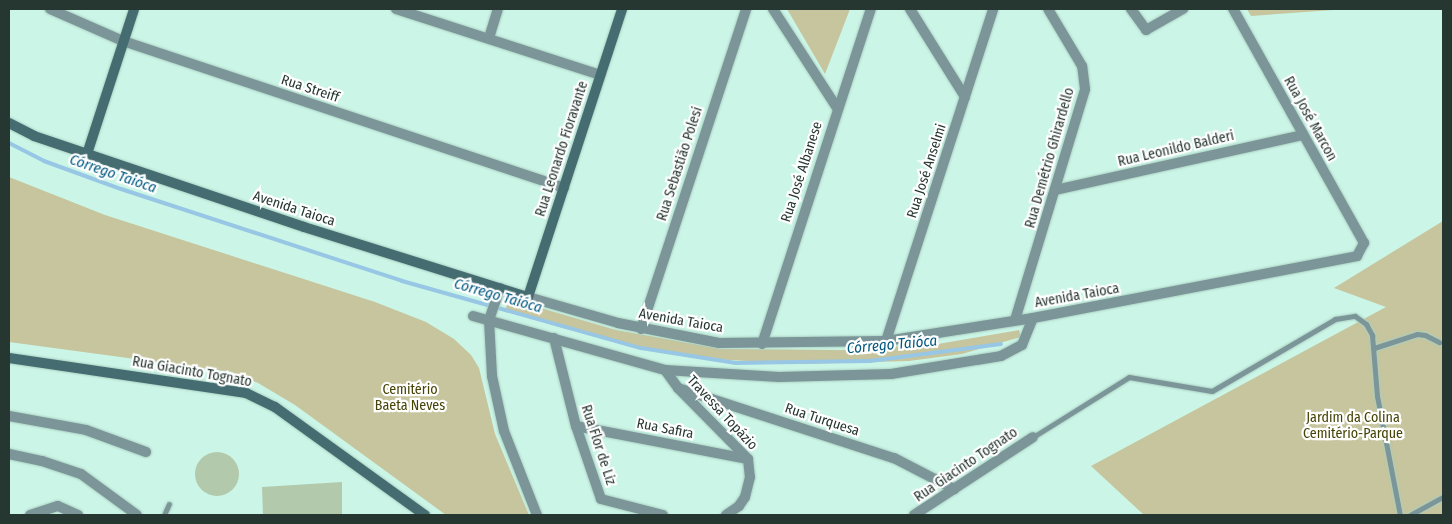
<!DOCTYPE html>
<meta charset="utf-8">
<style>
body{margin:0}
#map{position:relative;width:1452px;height:524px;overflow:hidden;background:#cbf5e6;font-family:"Fira Sans Condensed",sans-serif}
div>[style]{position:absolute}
.green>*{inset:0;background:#c6c59d}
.stream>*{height:4px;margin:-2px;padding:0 2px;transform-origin:2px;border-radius:2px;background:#97c7e5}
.building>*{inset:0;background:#b2c9ac}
.round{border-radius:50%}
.roads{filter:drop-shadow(0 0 1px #aacfc2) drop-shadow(0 0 1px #aacfc2)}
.lane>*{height:5px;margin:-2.5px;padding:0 2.5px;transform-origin:2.5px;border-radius:2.5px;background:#7b9598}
.street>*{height:10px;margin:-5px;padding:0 5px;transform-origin:5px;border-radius:5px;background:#7b9598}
.secondary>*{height:10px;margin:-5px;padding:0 5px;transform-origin:5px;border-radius:5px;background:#456c70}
span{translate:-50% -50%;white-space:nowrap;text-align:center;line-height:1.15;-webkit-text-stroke:4.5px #fff;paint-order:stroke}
.street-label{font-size:14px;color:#263630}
.park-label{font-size:14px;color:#454305}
.water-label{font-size:15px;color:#005980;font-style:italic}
.frame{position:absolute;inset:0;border:10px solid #263630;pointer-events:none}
</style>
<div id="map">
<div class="green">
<i style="clip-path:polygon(787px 9px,850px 9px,825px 74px)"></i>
<i style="clip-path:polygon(1247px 9px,1347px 9px,1251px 16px)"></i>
<i style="clip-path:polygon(9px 177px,105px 215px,375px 302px,426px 322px,454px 339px,471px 355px,479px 368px,495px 434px,529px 515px,446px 515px,295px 405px,258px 383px,232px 372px,9px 342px)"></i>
<i style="clip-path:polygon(1443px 221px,1443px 515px,1144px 515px,1091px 466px,1386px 307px,1334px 288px)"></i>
<i style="clip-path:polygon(513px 300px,616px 330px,723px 349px,841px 350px,938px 344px,1019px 330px,1021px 337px,962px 354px,909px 361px,798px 364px,696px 358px,627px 345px,559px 327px,506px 310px,507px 301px)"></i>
</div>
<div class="stream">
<i style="left:9px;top:143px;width:39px;rotate:27deg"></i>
<i style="left:44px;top:161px;width:82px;rotate:20deg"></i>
<i style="left:121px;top:189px;width:296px;rotate:18.1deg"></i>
<i style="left:402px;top:281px;width:248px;rotate:15.7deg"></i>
<i style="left:641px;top:348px;width:96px;rotate:9deg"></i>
<i style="left:736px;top:363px;width:134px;rotate:-0.9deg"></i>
<i style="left:870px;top:361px;width:132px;rotate:-7.4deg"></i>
</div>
<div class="building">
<i class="round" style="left:195px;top:452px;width:44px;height:44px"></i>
<i style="clip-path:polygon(342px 482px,342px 515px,263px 515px,262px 487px)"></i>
</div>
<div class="roads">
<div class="lane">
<i style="left:1374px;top:348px;width:45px;rotate:-18deg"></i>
<i style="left:1417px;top:334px;width:8px;rotate:7deg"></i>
<i style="left:1425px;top:335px;width:16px;rotate:27deg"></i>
<i style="left:1033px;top:437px;width:113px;rotate:-32deg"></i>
<i style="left:1129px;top:377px;width:84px;rotate:9.6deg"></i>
<i style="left:1212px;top:391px;width:143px;rotate:-30.3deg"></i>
<i style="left:1335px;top:319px;width:20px;rotate:-9deg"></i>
<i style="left:1355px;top:316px;width:14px;rotate:36deg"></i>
<i style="left:1366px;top:324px;width:13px;rotate:61deg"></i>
<i style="left:1372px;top:335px;width:61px;rotate:85.3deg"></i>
<i style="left:1377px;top:396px;width:121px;rotate:79.1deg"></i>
<i style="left:164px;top:515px;width:12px;rotate:-66deg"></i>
<i style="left:1410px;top:515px;width:38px;rotate:-29deg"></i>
</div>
<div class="street">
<i style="left:50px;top:9px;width:80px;rotate:23.7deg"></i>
<i style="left:123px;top:41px;width:465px;rotate:18.4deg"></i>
<i style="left:396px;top:9px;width:214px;rotate:17.9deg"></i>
<i style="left:773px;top:9px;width:118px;rotate:57.1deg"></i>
<i style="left:910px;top:9px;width:104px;rotate:58deg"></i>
<i style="left:1131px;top:9px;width:26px;rotate:54deg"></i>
<i style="left:1146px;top:30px;width:43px;rotate:-29.6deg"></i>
<i style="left:489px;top:38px;width:30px;rotate:-73deg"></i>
<i style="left:1055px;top:190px;width:254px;rotate:-12.5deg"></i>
<i style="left:500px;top:288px;width:34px;rotate:109deg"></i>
<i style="left:489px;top:320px;width:56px;rotate:86.9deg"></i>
<i style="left:492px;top:376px;width:56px;rotate:77.7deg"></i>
<i style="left:504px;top:431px;width:90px;rotate:68.6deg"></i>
<i style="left:528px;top:297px;width:94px;rotate:16.1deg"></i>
<i style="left:618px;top:323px;width:103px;rotate:11.2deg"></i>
<i style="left:719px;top:343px;width:167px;rotate:-0.7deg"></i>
<i style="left:886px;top:341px;width:149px;rotate:-8.9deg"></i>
<i style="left:1033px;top:318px;width:330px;rotate:-10.8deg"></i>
<i style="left:1357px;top:256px;width:15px;rotate:-62deg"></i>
<i style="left:1364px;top:243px;width:268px;rotate:-119.2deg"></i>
<i style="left:473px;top:316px;width:199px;rotate:15.7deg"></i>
<i style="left:665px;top:370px;width:114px;rotate:3.5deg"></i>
<i style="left:779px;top:377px;width:112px;rotate:-1.5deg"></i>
<i style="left:891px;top:374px;width:111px;rotate:-9.3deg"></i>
<i style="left:1001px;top:356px;width:24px;rotate:-28deg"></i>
<i style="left:1022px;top:345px;width:29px;rotate:-68deg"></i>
<i style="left:1015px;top:320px;width:241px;rotate:-73.1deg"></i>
<i style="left:1085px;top:89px;width:23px;rotate:-97deg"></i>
<i style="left:1082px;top:66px;width:66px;rotate:-120.8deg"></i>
<i style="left:641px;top:329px;width:337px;rotate:-71.8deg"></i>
<i style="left:554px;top:338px;width:91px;rotate:76deg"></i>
<i style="left:576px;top:426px;width:77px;rotate:71.1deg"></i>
<i style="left:601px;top:499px;width:64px;rotate:14.5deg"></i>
<i style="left:886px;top:341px;width:349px;rotate:-72.1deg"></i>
<i style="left:762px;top:344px;width:352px;rotate:-72deg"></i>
<i style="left:665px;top:370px;width:22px;rotate:54deg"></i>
<i style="left:678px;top:388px;width:100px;rotate:45.4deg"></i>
<i style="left:748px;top:459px;width:18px;rotate:84deg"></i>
<i style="left:750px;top:477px;width:21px;rotate:104deg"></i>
<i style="left:745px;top:497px;width:11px;rotate:124deg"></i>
<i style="left:739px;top:506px;width:16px;rotate:145deg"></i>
<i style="left:678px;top:388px;width:227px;rotate:18deg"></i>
<i style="left:894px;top:458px;width:68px;rotate:27.3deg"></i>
<i style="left:9px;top:416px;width:78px;rotate:10.3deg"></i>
<i style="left:86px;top:430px;width:64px;rotate:20.1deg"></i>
<i style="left:576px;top:426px;width:174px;rotate:10.9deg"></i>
<i style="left:9px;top:454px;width:34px;rotate:12deg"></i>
<i style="left:42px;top:461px;width:41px;rotate:18.4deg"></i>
<i style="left:81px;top:474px;width:69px;rotate:36.2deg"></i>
<i style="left:30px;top:515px;width:29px;rotate:-18deg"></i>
<i style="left:58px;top:506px;width:22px;rotate:24deg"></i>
<i style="left:914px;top:515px;width:142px;rotate:-33.2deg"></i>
</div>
<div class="secondary">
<i style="left:9px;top:123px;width:28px;rotate:27deg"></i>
<i style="left:34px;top:136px;width:285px;rotate:18.6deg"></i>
<i style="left:304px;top:227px;width:235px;rotate:17.4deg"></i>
<i style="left:528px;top:297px;width:303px;rotate:-71.9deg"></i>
<i style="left:87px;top:154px;width:152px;rotate:-72deg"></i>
<i style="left:9px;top:358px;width:240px;rotate:8.4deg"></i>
<i style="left:246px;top:393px;width:32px;rotate:26deg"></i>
<i style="left:275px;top:407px;width:185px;rotate:35.8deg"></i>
</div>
</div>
<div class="street-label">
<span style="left:310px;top:89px;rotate:18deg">Rua Streiff</span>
<span style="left:1310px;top:119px;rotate:61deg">Rua José Marcon</span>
<span style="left:562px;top:149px;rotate:-72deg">Rua Leonardo Fioravante</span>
<span style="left:1176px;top:149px;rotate:-13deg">Rua Leonildo Balderi</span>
<span style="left:1050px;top:158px;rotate:-74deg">Rua Demétrio Ghirardello</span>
<span style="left:680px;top:164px;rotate:-72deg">Rua Sebastião Polesi</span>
<span style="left:927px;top:171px;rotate:-72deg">Rua José Anselmi</span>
<span style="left:802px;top:172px;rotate:-72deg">Rua José Albanese</span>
<span style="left:294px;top:209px;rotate:18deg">Avenida Taioca</span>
<span style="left:1077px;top:296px;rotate:-10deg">Avenida Taioca</span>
<span style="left:681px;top:321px;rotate:10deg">Avenida Taioca</span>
<span style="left:192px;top:372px;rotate:10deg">Rua Giacinto Tognato</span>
<span style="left:722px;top:413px;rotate:47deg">Travessa Topázio</span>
<span style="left:822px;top:420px;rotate:18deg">Rua Turquesa</span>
<span style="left:665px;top:429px;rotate:11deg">Rua Safira</span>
<span style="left:598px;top:445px;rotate:72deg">Rua Flor de Liz</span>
<span style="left:966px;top:465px;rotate:-34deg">Rua Giacinto Tognato</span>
</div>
<div class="park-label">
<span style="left:410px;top:398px">Cemitério<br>Baeta Neves</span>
<span style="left:1353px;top:426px">Jardim da Colina<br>Cemitério-Parque</span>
</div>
<div class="water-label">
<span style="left:113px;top:174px;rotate:19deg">Córrego Taióca</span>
<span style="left:498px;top:296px;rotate:16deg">Córrego Taióca</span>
<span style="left:892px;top:345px;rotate:-5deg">Córrego Taióca</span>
</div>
<div class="frame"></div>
</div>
